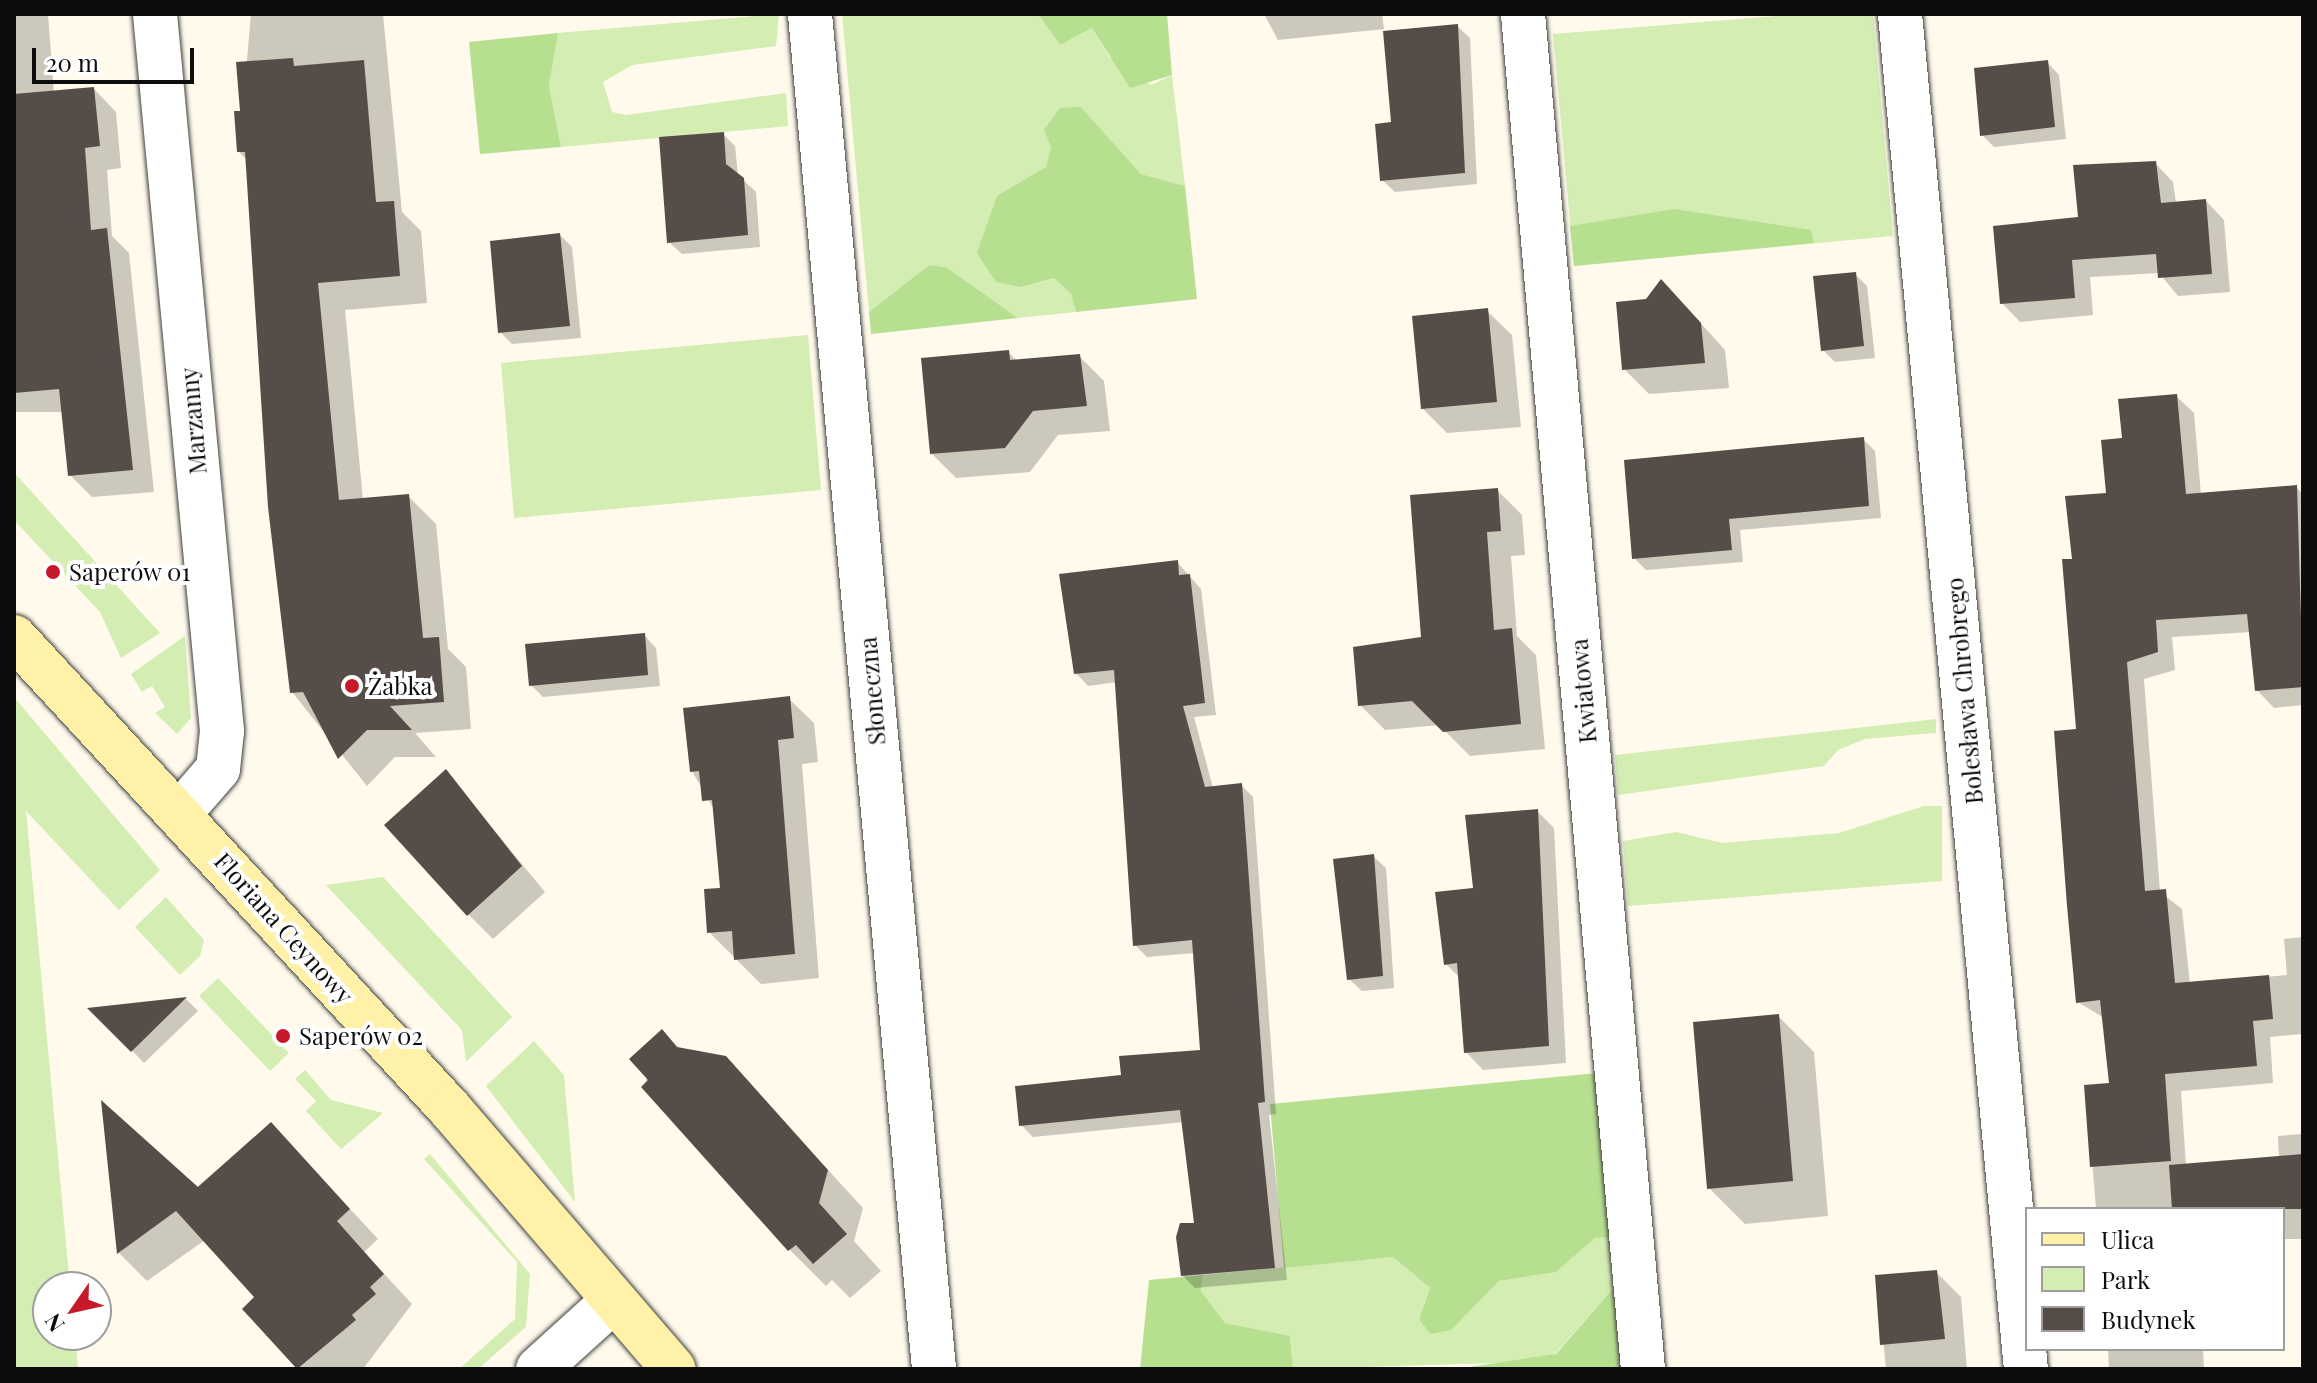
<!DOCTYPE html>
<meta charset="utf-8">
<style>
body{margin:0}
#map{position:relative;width:2317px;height:1383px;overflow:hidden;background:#fffaec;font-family:"Playfair Display",serif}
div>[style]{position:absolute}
.green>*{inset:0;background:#d3edb2}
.forest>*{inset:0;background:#b7df90}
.shadow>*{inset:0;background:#0003}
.building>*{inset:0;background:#564d48}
.roads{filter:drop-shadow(0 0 2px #404040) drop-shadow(0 0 2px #404040)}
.street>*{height:44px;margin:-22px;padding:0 22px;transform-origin:22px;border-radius:22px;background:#fff}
.secondary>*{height:44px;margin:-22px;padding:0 22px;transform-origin:22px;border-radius:22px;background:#fff1a7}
.dots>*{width:22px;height:22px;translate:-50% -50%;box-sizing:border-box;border:4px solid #fff;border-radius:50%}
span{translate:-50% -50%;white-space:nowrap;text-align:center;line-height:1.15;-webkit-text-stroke:8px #fff;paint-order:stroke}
.street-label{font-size:24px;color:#0d0d0d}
.poi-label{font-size:24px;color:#0d0d0d}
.left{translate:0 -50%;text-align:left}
.frame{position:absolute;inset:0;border:16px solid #0d0d0d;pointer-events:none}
.legend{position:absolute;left:2025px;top:1207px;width:260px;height:144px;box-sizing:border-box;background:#fff;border:2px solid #9e9e9e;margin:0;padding:10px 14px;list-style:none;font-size:24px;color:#0d0d0d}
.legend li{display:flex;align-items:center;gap:16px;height:40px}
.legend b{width:40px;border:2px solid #9e9e9e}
.north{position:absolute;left:32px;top:1271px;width:80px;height:80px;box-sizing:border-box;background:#fff;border:2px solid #9e9e9e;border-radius:50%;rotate:236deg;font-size:22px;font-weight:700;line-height:32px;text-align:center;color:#0d0d0d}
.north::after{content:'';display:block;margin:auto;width:28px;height:36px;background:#c8192a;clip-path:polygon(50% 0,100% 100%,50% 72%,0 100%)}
.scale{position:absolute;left:32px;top:48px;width:162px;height:36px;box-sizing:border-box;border:4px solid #0d0d0d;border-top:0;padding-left:10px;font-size:24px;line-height:28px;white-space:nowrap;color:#0d0d0d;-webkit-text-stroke:6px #fff;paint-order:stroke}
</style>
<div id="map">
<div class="green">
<i style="clip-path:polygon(779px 14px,776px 46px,632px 65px,603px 82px,612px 112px,626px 115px,786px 93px,788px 126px,561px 147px,549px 86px,558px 33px)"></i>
<i style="clip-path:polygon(842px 14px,1038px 14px,1060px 45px,1092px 28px,1110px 58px,1151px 85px,1172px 75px,1185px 186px,1141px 174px,1081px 107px,1051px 147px,1046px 167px,1025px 181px,1021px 287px,1054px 278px,1071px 294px,1076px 312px,1018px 318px,946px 267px,929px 265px,869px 312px)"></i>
<i style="clip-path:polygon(1803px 14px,1873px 14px,1893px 236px,1574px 266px,1553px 34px)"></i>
<i style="clip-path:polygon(808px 335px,821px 490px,514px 518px,501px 363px)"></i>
<i style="clip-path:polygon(14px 473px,20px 479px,160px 633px,121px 658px,100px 612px,14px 520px)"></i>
<i style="clip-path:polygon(185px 636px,191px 718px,177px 734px,155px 713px,165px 707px,152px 686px,142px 692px,131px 674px)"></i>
<i style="clip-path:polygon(14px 697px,160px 870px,119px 910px,26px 811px,70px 1287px,48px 1287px,48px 1335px,75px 1335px,78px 1369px,14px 1369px)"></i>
<i style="clip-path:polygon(1936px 719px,1936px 733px,1865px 739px,1838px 750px,1824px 766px,1618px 795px,1615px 755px)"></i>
<i style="clip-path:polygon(1924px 806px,1942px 806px,1942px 881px,1628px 906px,1623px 841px,1677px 832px,1722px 843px,1839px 833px)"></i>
<i style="clip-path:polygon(383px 877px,512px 1017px,466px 1062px,462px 1030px,326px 885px)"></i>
<i style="clip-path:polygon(166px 897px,204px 940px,200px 956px,180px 975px,135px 927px)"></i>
<i style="clip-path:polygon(218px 978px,289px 1053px,270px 1071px,199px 996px)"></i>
<i style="clip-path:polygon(534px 1041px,564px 1075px,575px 1202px,486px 1086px)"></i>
<i style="clip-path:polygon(305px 1070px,331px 1100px,383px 1113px,341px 1149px,306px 1111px,316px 1101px,295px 1079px)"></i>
<i style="clip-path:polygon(430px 1154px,530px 1274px,526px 1327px,478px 1369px,459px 1369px,515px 1319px,517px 1262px,424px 1159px)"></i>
<i style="clip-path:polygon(1613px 1237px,1617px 1284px,1556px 1353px,1534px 1362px,1293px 1369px,1290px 1337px,1225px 1323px,1201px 1291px,1203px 1275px,1393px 1257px,1430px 1288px,1419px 1319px,1467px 1312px,1499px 1281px,1556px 1272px,1595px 1238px)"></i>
</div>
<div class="forest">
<i style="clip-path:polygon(1038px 14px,1167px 14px,1172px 75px,1130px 88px,1092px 28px,1060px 45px)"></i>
<i style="clip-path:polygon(558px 33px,549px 86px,561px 147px,480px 154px,469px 42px)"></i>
<i style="clip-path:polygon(1081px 107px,1141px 174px,1185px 186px,1197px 299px,1076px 312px,1071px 294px,1054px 278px,1021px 287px,996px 282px,977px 253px,997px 196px,1046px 167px,1051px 147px,1044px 130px,1060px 108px)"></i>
<i style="clip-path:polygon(1674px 209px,1811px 230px,1814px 243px,1574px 266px,1570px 226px)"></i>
<i style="clip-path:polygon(929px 265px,946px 267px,1018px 318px,871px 334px,869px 312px)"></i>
<i style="clip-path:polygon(1598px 1073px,1613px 1237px,1595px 1238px,1556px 1272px,1499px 1281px,1451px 1330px,1430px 1334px,1419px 1319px,1430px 1288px,1393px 1257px,1284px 1268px,1270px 1104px)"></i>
<i style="clip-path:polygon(1203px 1275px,1201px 1291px,1225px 1323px,1290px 1336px,1293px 1369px,1140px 1369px,1149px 1280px)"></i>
<i style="clip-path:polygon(1617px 1284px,1625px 1369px,1456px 1369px,1556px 1354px)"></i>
</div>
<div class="shadow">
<i style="clip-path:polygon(14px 14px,48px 14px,54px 93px,94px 89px,116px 112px,121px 168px,107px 170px,112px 236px,129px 253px,154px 492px,92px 497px,70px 475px,63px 412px,14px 412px)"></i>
<i style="clip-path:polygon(251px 14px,383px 14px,402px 212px,421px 231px,427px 303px,345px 310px,363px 500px,408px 496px,436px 524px,448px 649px,466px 667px,471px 729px,415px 733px,436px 757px,395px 757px,367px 786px,292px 692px,247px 160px,239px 152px)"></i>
<i style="clip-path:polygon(1264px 14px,1382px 14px,1384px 29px,1278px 40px)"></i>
<i style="clip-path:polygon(1457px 26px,1470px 38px,1477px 184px,1395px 192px,1382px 180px,1393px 124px)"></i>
<i style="clip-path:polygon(2047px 62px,2059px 75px,2066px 139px,1994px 147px,1982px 135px)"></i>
<i style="clip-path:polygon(723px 134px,735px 146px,738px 175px,756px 192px,760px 247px,682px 254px,669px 242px)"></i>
<i style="clip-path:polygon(2155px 163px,2173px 182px,2176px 203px,2206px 201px,2224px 220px,2230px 292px,2178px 296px,2159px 273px,2090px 277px,2093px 315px,2020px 322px,2002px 303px,2081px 219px)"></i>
<i style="clip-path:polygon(560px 235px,572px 247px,581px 338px,512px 344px,500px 332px)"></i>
<i style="clip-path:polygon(1855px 274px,1867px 286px,1875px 358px,1835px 362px,1823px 350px)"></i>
<i style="clip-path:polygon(1686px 307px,1725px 350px,1729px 388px,1649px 394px,1624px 369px)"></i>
<i style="clip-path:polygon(1487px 311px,1512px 335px,1521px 427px,1447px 433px,1422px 408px)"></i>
<i style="clip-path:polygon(1008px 352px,1017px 361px,1079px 356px,1104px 381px,1110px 431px,1058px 435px,1030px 472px,956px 478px,931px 453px)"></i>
<i style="clip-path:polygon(2176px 396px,2194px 413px,2201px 495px,2296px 487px,2303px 494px,2303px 705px,2274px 708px,2257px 690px,2251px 632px,2172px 637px,2175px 670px,2144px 679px,2160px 892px,2182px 909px,2190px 984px,2287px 975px,2284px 939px,2303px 937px,2303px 1034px,2270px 1037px,2273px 1083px,2181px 1091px,2186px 1166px,2279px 1158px,2278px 1136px,2303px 1134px,2303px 1239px,2283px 1239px,2283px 1209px,2096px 1209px,2086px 1086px,2111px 1084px,2104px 1018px,2078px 1002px,2075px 560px,2108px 495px,2124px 440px)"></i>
<i style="clip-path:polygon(1863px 439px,1875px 451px,1881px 518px,1740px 530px,1743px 562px,1646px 570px,1634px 558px)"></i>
<i style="clip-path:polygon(1497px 490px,1522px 515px,1525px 555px,1511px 556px,1517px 636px,1536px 655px,1545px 749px,1470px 756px,1439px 725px,1385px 730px,1360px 705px,1423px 638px)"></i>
<i style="clip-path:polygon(1177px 562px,1201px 589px,1216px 715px,1194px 717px,1213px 788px,1241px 785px,1253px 797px,1276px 1114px,1269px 1115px,1287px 1280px,1195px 1288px,1183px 1276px,1197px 1225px,1184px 1122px,1033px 1137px,1021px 1125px,1123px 1077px,1202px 1051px,1195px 953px,1147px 957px,1135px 945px,1117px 682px,1088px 686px,1076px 673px)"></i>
<i style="clip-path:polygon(644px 635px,656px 648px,660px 686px,543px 697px,531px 685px)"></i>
<i style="clip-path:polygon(789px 699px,814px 723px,818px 762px,802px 764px,819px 978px,761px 984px,709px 932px,722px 890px,715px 811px,692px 771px)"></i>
<i style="clip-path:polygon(446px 772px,545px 892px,493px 939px,468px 914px)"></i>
<i style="clip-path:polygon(1537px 811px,1554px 828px,1566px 1063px,1483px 1070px,1466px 1052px,1460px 978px,1446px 964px,1475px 890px)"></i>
<i style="clip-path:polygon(1373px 856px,1386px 868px,1394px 988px,1362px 991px,1349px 979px)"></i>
<i style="clip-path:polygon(186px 999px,198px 1011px,144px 1063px,92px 1009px)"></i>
<i style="clip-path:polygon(1778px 1016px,1814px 1052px,1828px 1216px,1745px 1224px,1709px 1188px)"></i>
<i style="clip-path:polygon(662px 1031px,681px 1050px,725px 1058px,863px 1208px,854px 1241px,881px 1271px,850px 1298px,832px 1280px,826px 1286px,790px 1250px,644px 1087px)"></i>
<i style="clip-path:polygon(271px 1124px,378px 1239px,364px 1252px,412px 1304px,363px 1369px,300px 1369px,244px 1309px,257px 1297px,205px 1240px,147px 1281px,119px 1253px)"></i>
<i style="clip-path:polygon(1936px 1272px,1961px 1297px,1967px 1369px,1886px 1369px,1877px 1277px)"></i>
<i style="clip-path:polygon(2108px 1349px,2203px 1349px,2204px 1369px,2109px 1369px)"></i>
</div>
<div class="building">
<i style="clip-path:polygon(1458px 24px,1465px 173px,1380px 181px,1375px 124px,1391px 122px,1383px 31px)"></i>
<i style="clip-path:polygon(293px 58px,294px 66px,364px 60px,376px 202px,394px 201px,400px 276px,318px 283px,339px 500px,409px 494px,423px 638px,439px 637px,444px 702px,390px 706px,412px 730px,367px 730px,338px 759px,303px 692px,290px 693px,268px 507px,245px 152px,237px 152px,234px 111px,240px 111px,236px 62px)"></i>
<i style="clip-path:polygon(2048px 60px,2055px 127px,1980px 136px,1974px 68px)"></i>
<i style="clip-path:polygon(94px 87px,100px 146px,85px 148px,91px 230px,107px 228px,133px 470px,68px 476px,59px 389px,14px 393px,14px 94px)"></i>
<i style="clip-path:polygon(724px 132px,726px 164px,744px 178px,748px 235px,667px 243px,659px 137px)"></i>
<i style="clip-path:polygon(2156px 161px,2161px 203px,2206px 199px,2212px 274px,2158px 278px,2156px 254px,2072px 260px,2075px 298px,2000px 304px,1993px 226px,2078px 217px,2073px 165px)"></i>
<i style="clip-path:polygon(560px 233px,570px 326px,498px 333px,490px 241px)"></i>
<i style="clip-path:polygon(1856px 272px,1864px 346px,1821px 351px,1813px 276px)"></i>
<i style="clip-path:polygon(1661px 279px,1701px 323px,1705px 363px,1622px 370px,1616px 302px,1646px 299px)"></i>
<i style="clip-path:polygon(1488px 308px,1497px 402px,1421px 409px,1412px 316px)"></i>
<i style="clip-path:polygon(1009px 350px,1010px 360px,1080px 354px,1087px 406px,1033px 411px,1005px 448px,930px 454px,921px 358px)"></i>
<i style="clip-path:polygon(2177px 394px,2186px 494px,2297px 485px,2303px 687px,2255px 691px,2247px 614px,2156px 620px,2158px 652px,2127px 662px,2145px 891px,2166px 889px,2175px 983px,2269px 975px,2273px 1019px,2253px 1021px,2257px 1066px,2165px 1074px,2171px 1161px,2090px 1167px,2084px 1085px,2109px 1083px,2100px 1000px,2076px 1003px,2067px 906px,2054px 731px,2076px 729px,2062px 559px,2072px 559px,2065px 496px,2106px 493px,2101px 440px,2122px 438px,2118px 399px)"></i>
<i style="clip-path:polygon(1864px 437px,1869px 506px,1729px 519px,1732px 550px,1632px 559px,1624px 460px)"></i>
<i style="clip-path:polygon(1498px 488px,1501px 531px,1487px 532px,1494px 630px,1512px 628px,1521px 724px,1443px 732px,1412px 701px,1358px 706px,1353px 647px,1421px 637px,1410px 495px)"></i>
<i style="clip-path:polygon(1178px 560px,1179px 575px,1190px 574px,1205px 703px,1183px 706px,1205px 787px,1242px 783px,1265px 1102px,1258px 1103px,1275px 1268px,1181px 1276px,1176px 1237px,1180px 1223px,1194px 1223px,1180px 1110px,1019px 1126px,1015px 1086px,1121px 1075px,1119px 1056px,1200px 1050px,1192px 940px,1133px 946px,1114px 670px,1074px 674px,1059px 574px)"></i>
<i style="clip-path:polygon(645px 633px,648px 675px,529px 686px,525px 644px)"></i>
<i style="clip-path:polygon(790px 696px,794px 738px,778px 740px,795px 954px,734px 960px,732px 931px,707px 933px,704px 889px,720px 888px,712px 800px,702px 801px,699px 771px,690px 772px,683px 708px)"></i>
<i style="clip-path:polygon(446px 769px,522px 866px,467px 916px,384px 825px)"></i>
<i style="clip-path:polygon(1538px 809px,1549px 1046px,1464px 1053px,1457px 963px,1444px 965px,1435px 892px,1473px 888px,1465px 815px)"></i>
<i style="clip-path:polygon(1374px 854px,1383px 976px,1347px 980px,1333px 859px)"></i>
<i style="clip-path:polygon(187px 997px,131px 1052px,87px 1008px)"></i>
<i style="clip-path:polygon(1779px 1014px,1793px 1181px,1707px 1189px,1693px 1022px)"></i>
<i style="clip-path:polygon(662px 1029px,677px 1047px,726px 1056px,828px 1170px,819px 1203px,847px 1234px,813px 1264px,796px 1245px,788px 1251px,641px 1087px,648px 1080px,629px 1059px)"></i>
<i style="clip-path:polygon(101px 1100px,198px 1187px,271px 1122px,350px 1209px,337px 1221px,384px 1274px,370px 1287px,376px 1294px,352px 1315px,356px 1320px,297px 1369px,242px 1309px,254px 1297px,176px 1211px,117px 1254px)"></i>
<i style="clip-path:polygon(2303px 1154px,2303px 1209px,2172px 1209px,2169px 1165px)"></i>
<i style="clip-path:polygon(1937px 1270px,1945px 1339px,1880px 1345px,1875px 1275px)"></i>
</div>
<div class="roads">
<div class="street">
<i style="left:155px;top:14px;width:720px;rotate:84.66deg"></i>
<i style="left:222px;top:731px;width:38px;rotate:96deg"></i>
<i style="left:218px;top:769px;width:60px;rotate:130.9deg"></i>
<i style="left:810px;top:14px;width:1361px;rotate:84.77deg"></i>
<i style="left:1523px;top:14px;width:1360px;rotate:84.94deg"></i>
<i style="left:1900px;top:14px;width:1361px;rotate:84.69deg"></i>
<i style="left:538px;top:1369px;width:101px;rotate:-42.2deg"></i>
</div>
<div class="secondary">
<i style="left:14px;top:637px;width:643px;rotate:47.27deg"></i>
<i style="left:450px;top:1109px;width:343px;rotate:49.3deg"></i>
</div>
</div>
<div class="dots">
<i style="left:53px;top:572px;background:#c8192a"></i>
<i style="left:352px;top:686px;background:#c8192a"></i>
<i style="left:283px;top:1036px;background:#c8192a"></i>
</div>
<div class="street-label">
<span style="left:193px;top:421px;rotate:-95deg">Marzanny</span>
<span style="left:872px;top:691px;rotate:-95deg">Słoneczna</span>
<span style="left:1583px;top:691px;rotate:-95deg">Kwiatowa</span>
<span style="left:1964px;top:691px;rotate:-95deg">Bolesława Chrobrego</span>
<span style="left:284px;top:928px;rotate:48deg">Floriana Ceynowy</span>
</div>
<div class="poi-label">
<span class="left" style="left:69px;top:572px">Saperów 01</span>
<span class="left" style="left:368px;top:686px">Żabka</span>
<span class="left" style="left:299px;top:1036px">Saperów 02</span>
</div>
<div class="frame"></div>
<ul class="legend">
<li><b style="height:10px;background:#fff1a7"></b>Ulica</li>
<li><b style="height:22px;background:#d3edb2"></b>Park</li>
<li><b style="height:22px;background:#564d48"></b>Budynek</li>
</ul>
<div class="north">N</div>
<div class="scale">20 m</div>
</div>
